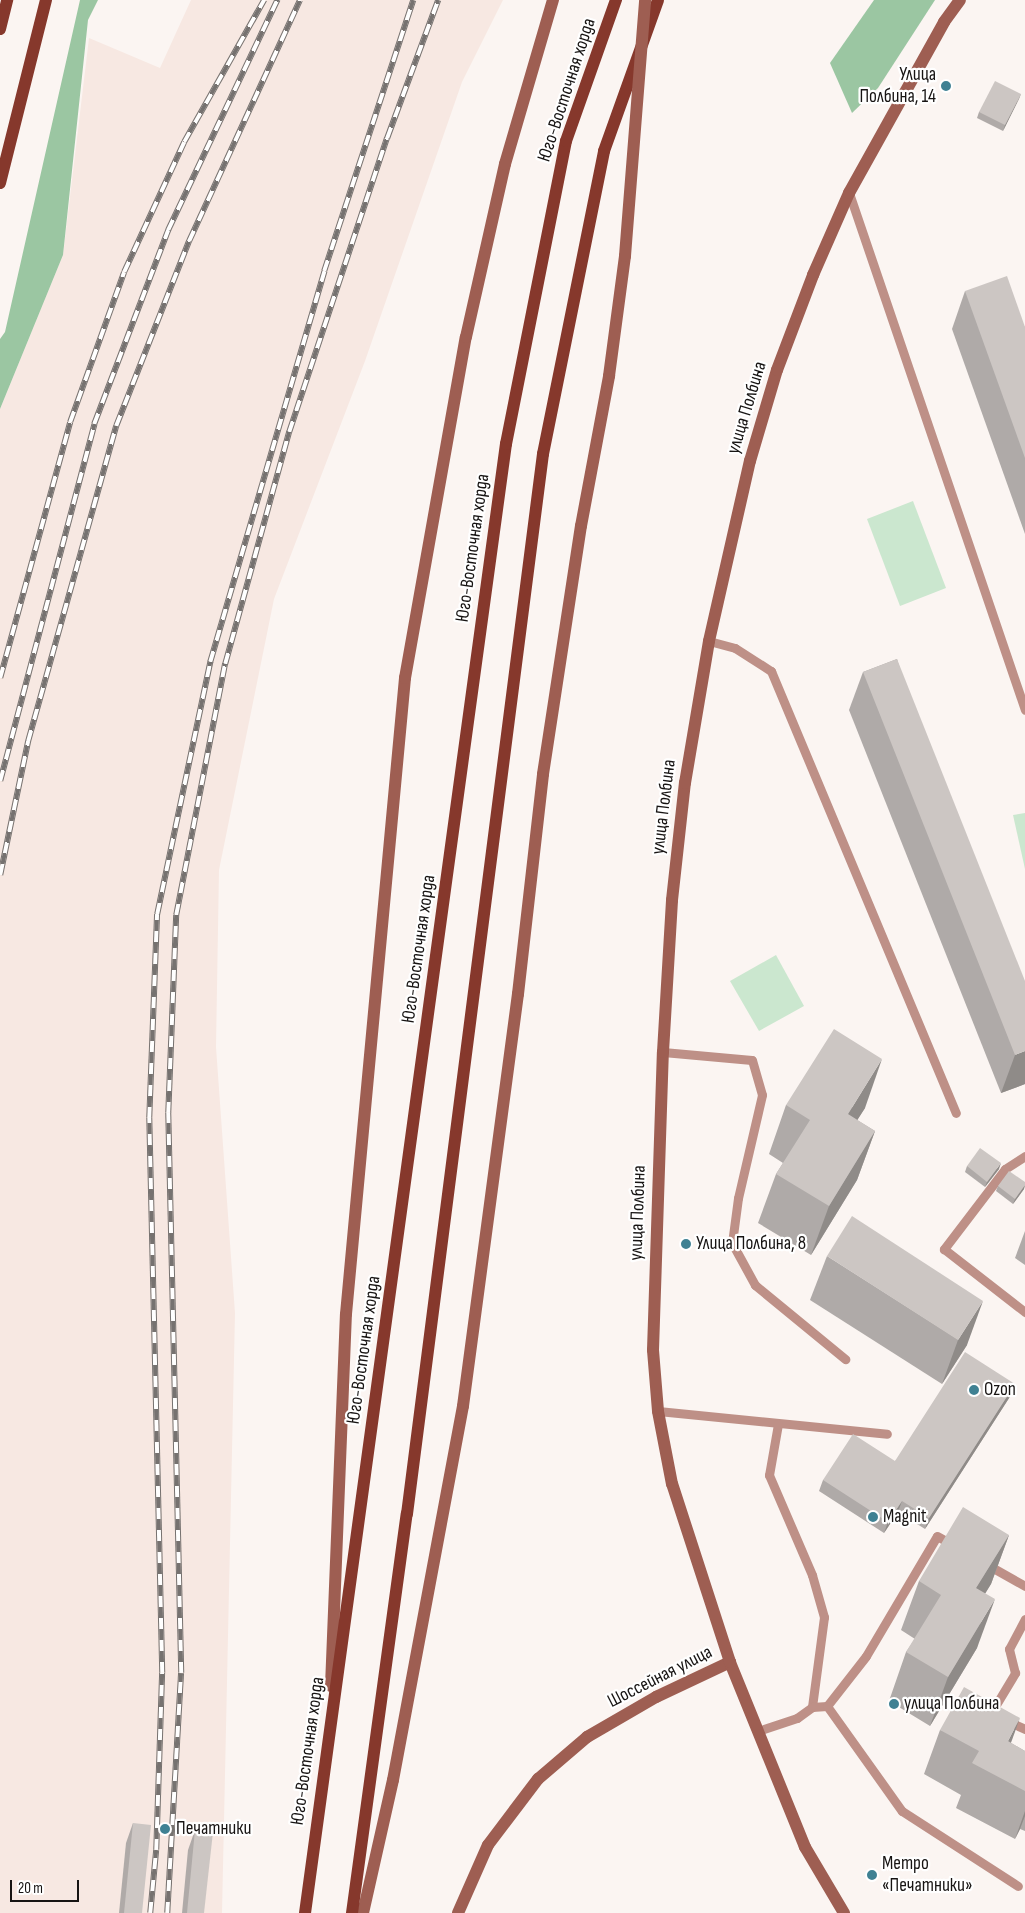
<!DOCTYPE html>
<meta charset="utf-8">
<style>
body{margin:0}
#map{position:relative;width:1025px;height:1913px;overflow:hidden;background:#fbf5f2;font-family:"Sofia Sans Condensed",sans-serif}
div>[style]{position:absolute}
.built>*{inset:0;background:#f7e8e2}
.green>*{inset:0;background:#cbe7cf}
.forest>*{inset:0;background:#9bc6a2}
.lane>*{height:9px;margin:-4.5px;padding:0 4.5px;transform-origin:4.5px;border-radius:4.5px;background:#be9087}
.secondary>*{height:12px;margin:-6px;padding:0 6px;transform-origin:6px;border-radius:6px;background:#9e5e52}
.primary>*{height:12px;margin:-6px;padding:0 6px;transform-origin:6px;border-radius:6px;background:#86382c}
.rail>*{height:5.5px;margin-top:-2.75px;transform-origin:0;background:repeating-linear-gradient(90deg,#fff 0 11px,#767270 0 22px);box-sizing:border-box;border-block:1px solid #767270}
.secondary-bridge>*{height:12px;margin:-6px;padding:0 6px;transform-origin:6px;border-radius:6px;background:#9e5e52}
.wall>*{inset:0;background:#afaaa8}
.shaded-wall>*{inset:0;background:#8f8b88}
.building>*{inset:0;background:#ccc6c3}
.dots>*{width:14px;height:14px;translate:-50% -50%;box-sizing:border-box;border:2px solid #fff;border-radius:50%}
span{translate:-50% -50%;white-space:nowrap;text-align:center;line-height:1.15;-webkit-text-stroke:4.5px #fff;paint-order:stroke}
.poi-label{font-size:19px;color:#171413}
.right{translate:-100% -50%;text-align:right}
.left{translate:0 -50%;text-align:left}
.street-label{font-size:19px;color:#171413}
.scale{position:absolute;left:10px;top:1880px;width:69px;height:22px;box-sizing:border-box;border:2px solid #171413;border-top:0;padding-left:6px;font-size:15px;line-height:18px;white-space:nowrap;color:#171413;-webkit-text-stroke:4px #fff;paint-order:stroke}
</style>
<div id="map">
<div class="built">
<i style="clip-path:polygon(191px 0,503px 0,462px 82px,365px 361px,274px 599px,219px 870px,216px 1047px,235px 1313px,222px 1913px,0 1913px,0 409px,63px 255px,89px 38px,160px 68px)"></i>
</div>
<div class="green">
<i style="clip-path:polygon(913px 501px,946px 588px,900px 606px,867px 519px)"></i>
<i style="clip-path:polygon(1025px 813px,1025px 869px,1013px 815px)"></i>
<i style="clip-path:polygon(776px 955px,804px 1006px,759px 1031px,730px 981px)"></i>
</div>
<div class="forest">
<i style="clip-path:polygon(80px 0,98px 0,88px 20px,63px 255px,0 409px,0 339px,5px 332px)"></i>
<i style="clip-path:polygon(874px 0,935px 0,878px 88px,852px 113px,830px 63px)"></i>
</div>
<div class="lane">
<i style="left:849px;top:193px;width:546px;rotate:71.2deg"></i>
<i style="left:709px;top:641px;width:27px;rotate:15deg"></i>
<i style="left:735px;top:648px;width:43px;rotate:32.6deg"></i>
<i style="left:771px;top:671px;width:479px;rotate:67.3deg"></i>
<i style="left:663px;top:1052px;width:89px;rotate:5.1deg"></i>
<i style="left:752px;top:1060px;width:36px;rotate:74deg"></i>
<i style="left:762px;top:1095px;width:106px;rotate:103.1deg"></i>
<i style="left:738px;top:1198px;width:45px;rotate:97.6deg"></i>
<i style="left:732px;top:1243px;width:48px;rotate:61.3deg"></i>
<i style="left:755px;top:1285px;width:117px;rotate:39.4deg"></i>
<i style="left:1025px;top:1156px;width:24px;rotate:147deg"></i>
<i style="left:1005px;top:1169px;width:101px;rotate:127.3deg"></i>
<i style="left:944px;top:1249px;width:103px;rotate:37.9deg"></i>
<i style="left:658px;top:1411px;width:230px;rotate:5.7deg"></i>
<i style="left:778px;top:1424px;width:52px;rotate:100deg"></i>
<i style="left:769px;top:1475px;width:109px;rotate:66.7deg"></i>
<i style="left:812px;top:1575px;width:44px;rotate:74.1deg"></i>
<i style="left:824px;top:1617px;width:91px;rotate:97.6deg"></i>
<i style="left:986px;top:1564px;width:45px;rotate:29.4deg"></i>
<i style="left:827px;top:1706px;width:129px;rotate:54.5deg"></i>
<i style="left:902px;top:1811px;width:138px;rotate:32.9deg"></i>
<i style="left:991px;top:1713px;width:47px;rotate:-59deg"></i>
<i style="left:1015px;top:1673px;width:25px;rotate:-104deg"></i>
<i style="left:1009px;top:1649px;width:34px;rotate:-62deg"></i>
<i style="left:1007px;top:1721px;width:20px;rotate:24deg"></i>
<i style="left:758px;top:1731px;width:41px;rotate:-18.4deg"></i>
<i style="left:797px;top:1718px;width:19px;rotate:-36deg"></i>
<i style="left:812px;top:1707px;width:15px;rotate:-4deg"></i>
<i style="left:827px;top:1706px;width:63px;rotate:-52deg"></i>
<i style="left:866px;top:1656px;width:139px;rotate:-59.4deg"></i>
<i style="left:937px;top:1536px;width:18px;rotate:29deg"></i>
</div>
<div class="secondary">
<i style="left:331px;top:1686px;width:372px;rotate:-87.7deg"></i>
<i style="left:346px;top:1314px;width:639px;rotate:-84.7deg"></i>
<i style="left:405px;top:678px;width:346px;rotate:-79.9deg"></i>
<i style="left:466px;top:337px;width:177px;rotate:-77.3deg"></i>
<i style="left:505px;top:164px;width:171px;rotate:-73.7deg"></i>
<i style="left:363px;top:1913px;width:136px;rotate:-77.3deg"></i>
<i style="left:393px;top:1780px;width:380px;rotate:-79.4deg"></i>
<i style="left:463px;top:1406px;width:416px;rotate:-82.4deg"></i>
<i style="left:458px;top:1913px;width:74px;rotate:-66.2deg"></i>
<i style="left:488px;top:1845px;width:83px;rotate:-52.9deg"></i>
<i style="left:538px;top:1779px;width:65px;rotate:-40.6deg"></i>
<i style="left:587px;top:1737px;width:80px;rotate:-30.1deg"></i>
<i style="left:656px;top:1697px;width:82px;rotate:-25.3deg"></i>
<i style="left:844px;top:1913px;width:77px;rotate:-120.6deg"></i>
<i style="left:805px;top:1847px;width:200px;rotate:-112.1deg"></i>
<i style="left:730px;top:1662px;width:187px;rotate:-108deg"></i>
<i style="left:672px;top:1484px;width:74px;rotate:-100.9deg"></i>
<i style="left:658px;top:1411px;width:61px;rotate:-94.7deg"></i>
<i style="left:653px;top:1350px;width:298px;rotate:-88.1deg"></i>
<i style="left:663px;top:1052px;width:152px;rotate:-86.6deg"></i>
<i style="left:672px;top:900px;width:118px;rotate:-83.7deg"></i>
<i style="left:685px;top:783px;width:144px;rotate:-80.4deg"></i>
<i style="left:709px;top:641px;width:185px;rotate:-77.2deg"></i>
<i style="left:750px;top:461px;width:95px;rotate:-73.5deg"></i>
<i style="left:777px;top:370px;width:102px;rotate:-69.2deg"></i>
<i style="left:813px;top:275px;width:90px;rotate:-66.3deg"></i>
<i style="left:849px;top:193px;width:196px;rotate:-60.9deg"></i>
<i style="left:944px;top:22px;width:27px;rotate:-54deg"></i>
</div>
<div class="primary">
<i style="left:0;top:29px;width:30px;rotate:-76deg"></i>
<i style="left:0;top:183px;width:189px;rotate:-75.9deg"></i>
<i style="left:305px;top:1913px;width:1483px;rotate:-82.21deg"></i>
<i style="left:506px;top:444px;width:309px;rotate:-78.8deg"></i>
<i style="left:566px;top:141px;width:150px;rotate:-70.5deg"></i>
<i style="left:352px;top:1913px;width:403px;rotate:-82.2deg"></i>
<i style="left:407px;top:1514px;width:1069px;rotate:-82.69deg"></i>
<i style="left:543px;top:454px;width:309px;rotate:-78.6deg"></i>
<i style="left:604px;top:151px;width:160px;rotate:-70.3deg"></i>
</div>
<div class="rail">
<i style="left:0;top:678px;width:265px;rotate:-74.7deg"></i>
<i style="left:70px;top:422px;width:159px;rotate:-70.2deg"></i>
<i style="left:124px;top:272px;width:143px;rotate:-65.2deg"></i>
<i style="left:184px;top:142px;width:163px;rotate:-60.6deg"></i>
<i style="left:0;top:781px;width:369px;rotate:-75.2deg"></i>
<i style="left:94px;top:424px;width:208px;rotate:-69.1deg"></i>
<i style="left:168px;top:230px;width:255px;rotate:-64.6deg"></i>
<i style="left:0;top:875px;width:137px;rotate:-78.2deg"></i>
<i style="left:28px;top:741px;width:327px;rotate:-74.4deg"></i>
<i style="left:116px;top:426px;width:199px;rotate:-68.5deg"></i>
<i style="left:189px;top:241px;width:265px;rotate:-65.3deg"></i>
<i style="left:150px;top:1913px;width:63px;rotate:-84.6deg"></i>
<i style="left:156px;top:1850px;width:177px;rotate:-88.1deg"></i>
<i style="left:162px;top:1673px;width:555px;rotate:-91.34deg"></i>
<i style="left:149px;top:1118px;width:204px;rotate:-87.8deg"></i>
<i style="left:157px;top:914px;width:258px;rotate:-78.1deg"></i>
<i style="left:210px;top:662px;width:407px;rotate:-73.7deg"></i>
<i style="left:324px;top:271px;width:285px;rotate:-71.8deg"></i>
<i style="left:167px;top:1913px;width:240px;rotate:-86.7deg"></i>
<i style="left:181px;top:1673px;width:560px;rotate:-91.33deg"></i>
<i style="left:168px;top:1113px;width:198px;rotate:-87.7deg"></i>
<i style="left:176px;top:915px;width:256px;rotate:-79deg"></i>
<i style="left:225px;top:664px;width:241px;rotate:-74.6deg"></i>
<i style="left:289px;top:432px;width:310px;rotate:-71.6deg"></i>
<i style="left:387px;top:138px;width:147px;rotate:-69.7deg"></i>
</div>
<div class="secondary-bridge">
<i style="left:518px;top:994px;width:221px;rotate:-83.5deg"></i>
<i style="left:543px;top:774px;width:251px;rotate:-81.3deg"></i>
<i style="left:581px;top:526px;width:153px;rotate:-79.4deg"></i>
<i style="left:609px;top:376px;width:121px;rotate:-82.4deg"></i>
<i style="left:625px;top:256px;width:257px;rotate:-85.5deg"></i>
</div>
<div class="wall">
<i style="clip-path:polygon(1021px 94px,1003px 131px,977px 118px,979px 112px)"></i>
<i style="clip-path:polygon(965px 291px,1025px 327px,1025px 534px,952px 329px)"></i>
<i style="clip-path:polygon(897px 659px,1025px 1084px,1001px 1093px,849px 710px,863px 672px)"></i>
<i style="clip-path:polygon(786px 1105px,865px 1108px,857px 1120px,875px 1131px,857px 1180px,811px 1255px,758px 1223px,776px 1174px,783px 1163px,769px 1154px)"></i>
<i style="clip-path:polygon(967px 1166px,999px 1169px,985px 1187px,965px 1172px)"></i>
<i style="clip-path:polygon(1025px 1182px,1024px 1189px,1013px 1204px,996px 1191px,998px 1186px)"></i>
<i style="clip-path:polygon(1025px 1231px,1025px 1265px,1015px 1258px)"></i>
<i style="clip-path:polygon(827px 1256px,967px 1345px,942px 1384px,810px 1300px)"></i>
<i style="clip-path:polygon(1011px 1395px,925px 1529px,898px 1512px,884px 1533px,819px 1491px,823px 1480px,895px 1461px)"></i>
<i style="clip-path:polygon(1009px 1535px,991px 1584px,985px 1593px,977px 1648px,930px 1726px,889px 1701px,906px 1652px,915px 1639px,901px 1630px,919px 1581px)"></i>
<i style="clip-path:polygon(940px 1730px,1011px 1743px,1025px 1751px,1025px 1831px,1020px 1829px,1015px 1839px,956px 1808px,961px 1795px,924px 1774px)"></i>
<i style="clip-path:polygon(133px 1823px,142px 1913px,119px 1913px,126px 1843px)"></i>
<i style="clip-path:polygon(195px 1830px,204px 1913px,182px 1913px,188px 1850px)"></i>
</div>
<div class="shaded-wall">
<i style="clip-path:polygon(1021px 94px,1019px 99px,1003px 131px,1005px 125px)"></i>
<i style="clip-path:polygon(1025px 1051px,1025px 1084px,1001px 1093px,1015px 1055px)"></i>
<i style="clip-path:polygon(882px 1059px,865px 1108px,830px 1163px,848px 1114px)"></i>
<i style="clip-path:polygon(875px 1131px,857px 1180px,811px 1255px,829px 1206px)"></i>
<i style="clip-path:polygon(1001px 1163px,999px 1169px,985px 1187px,987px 1182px)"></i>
<i style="clip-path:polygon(1025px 1185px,1024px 1189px,1013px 1204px,1015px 1199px)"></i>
<i style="clip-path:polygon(983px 1301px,967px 1345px,942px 1384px,958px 1340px)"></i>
<i style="clip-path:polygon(1015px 1384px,1011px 1395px,925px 1529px,929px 1518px)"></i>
<i style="clip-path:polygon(902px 1501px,898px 1512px,884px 1533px,888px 1522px)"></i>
<i style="clip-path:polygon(1009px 1535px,991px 1584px,959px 1637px,976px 1588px)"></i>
<i style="clip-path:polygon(995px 1599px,977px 1648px,930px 1726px,948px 1677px)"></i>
<i style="clip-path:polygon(1020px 1718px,1004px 1762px,1008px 1741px)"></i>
<i style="clip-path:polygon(1025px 1811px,1025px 1816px,1020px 1829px,1015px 1839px)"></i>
</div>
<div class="building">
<i style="clip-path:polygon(995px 81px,1021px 94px,1005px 125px,979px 112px)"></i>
<i style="clip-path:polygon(1007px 276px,1025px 327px,1025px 458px,965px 291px)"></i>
<i style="clip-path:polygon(897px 659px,1025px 981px,1025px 1051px,1015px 1055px,863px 672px)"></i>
<i style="clip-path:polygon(834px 1029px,882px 1059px,848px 1114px,875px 1131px,829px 1206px,776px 1174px,810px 1120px,786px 1105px)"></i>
<i style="clip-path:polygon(980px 1148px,1001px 1163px,987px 1182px,967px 1166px)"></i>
<i style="clip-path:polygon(1009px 1171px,1025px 1182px,1025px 1185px,1015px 1199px,998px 1186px)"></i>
<i style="clip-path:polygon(852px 1216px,983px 1301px,958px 1340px,827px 1256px)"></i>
<i style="clip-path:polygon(965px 1352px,1015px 1384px,929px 1518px,902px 1501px,888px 1522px,823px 1480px,853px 1434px,895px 1461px)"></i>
<i style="clip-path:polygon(963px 1507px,1009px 1535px,976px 1588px,995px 1599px,948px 1677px,906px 1652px,941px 1595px,919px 1581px)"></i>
<i style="clip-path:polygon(964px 1687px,1020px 1718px,1008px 1741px,1025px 1751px,1025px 1791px,972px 1763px,979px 1751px,940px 1730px)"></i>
<i style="clip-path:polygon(133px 1823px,151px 1825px,142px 1913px,124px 1913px)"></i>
<i style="clip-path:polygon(195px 1830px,213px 1832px,204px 1913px,187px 1913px)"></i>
</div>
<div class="dots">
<i style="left:946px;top:86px;background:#3f8193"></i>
<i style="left:686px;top:1244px;background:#3f8193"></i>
<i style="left:974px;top:1390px;background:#3f8193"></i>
<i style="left:873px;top:1517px;background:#3f8193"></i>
<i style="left:894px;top:1704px;background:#3f8193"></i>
<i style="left:165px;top:1829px;background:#3f8193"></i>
<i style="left:872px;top:1875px;background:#3f8193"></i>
</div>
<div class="poi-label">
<span class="right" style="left:936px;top:86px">Улица<br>Полбина, 14</span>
<span class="left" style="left:696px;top:1244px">Улица Полбина, 8</span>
<span class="left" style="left:984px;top:1390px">Ozon</span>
<span class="left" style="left:883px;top:1517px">Magnit</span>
<span class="left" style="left:904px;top:1704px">улица Полбина</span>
<span class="left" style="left:176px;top:1829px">Печатники</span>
<span class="left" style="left:882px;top:1875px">Метро<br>«Печатники»</span>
</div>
<div class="street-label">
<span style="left:567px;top:90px;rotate:-72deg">Юго-Восточная хорда</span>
<span style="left:747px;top:408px;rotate:-73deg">улица Полбина</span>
<span style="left:473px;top:548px;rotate:-82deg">Юго-Восточная хорда</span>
<span style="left:664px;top:807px;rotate:-83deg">улица Полбина</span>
<span style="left:419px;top:949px;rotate:-82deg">Юго-Восточная хорда</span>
<span style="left:638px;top:1213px;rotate:-88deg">улица Полбина</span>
<span style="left:364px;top:1350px;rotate:-82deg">Юго-Восточная хорда</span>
<span style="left:660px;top:1677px;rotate:-27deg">Шоссейная улица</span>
<span style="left:308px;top:1751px;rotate:-82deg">Юго-Восточная хорда</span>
</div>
<div class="scale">20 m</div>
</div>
